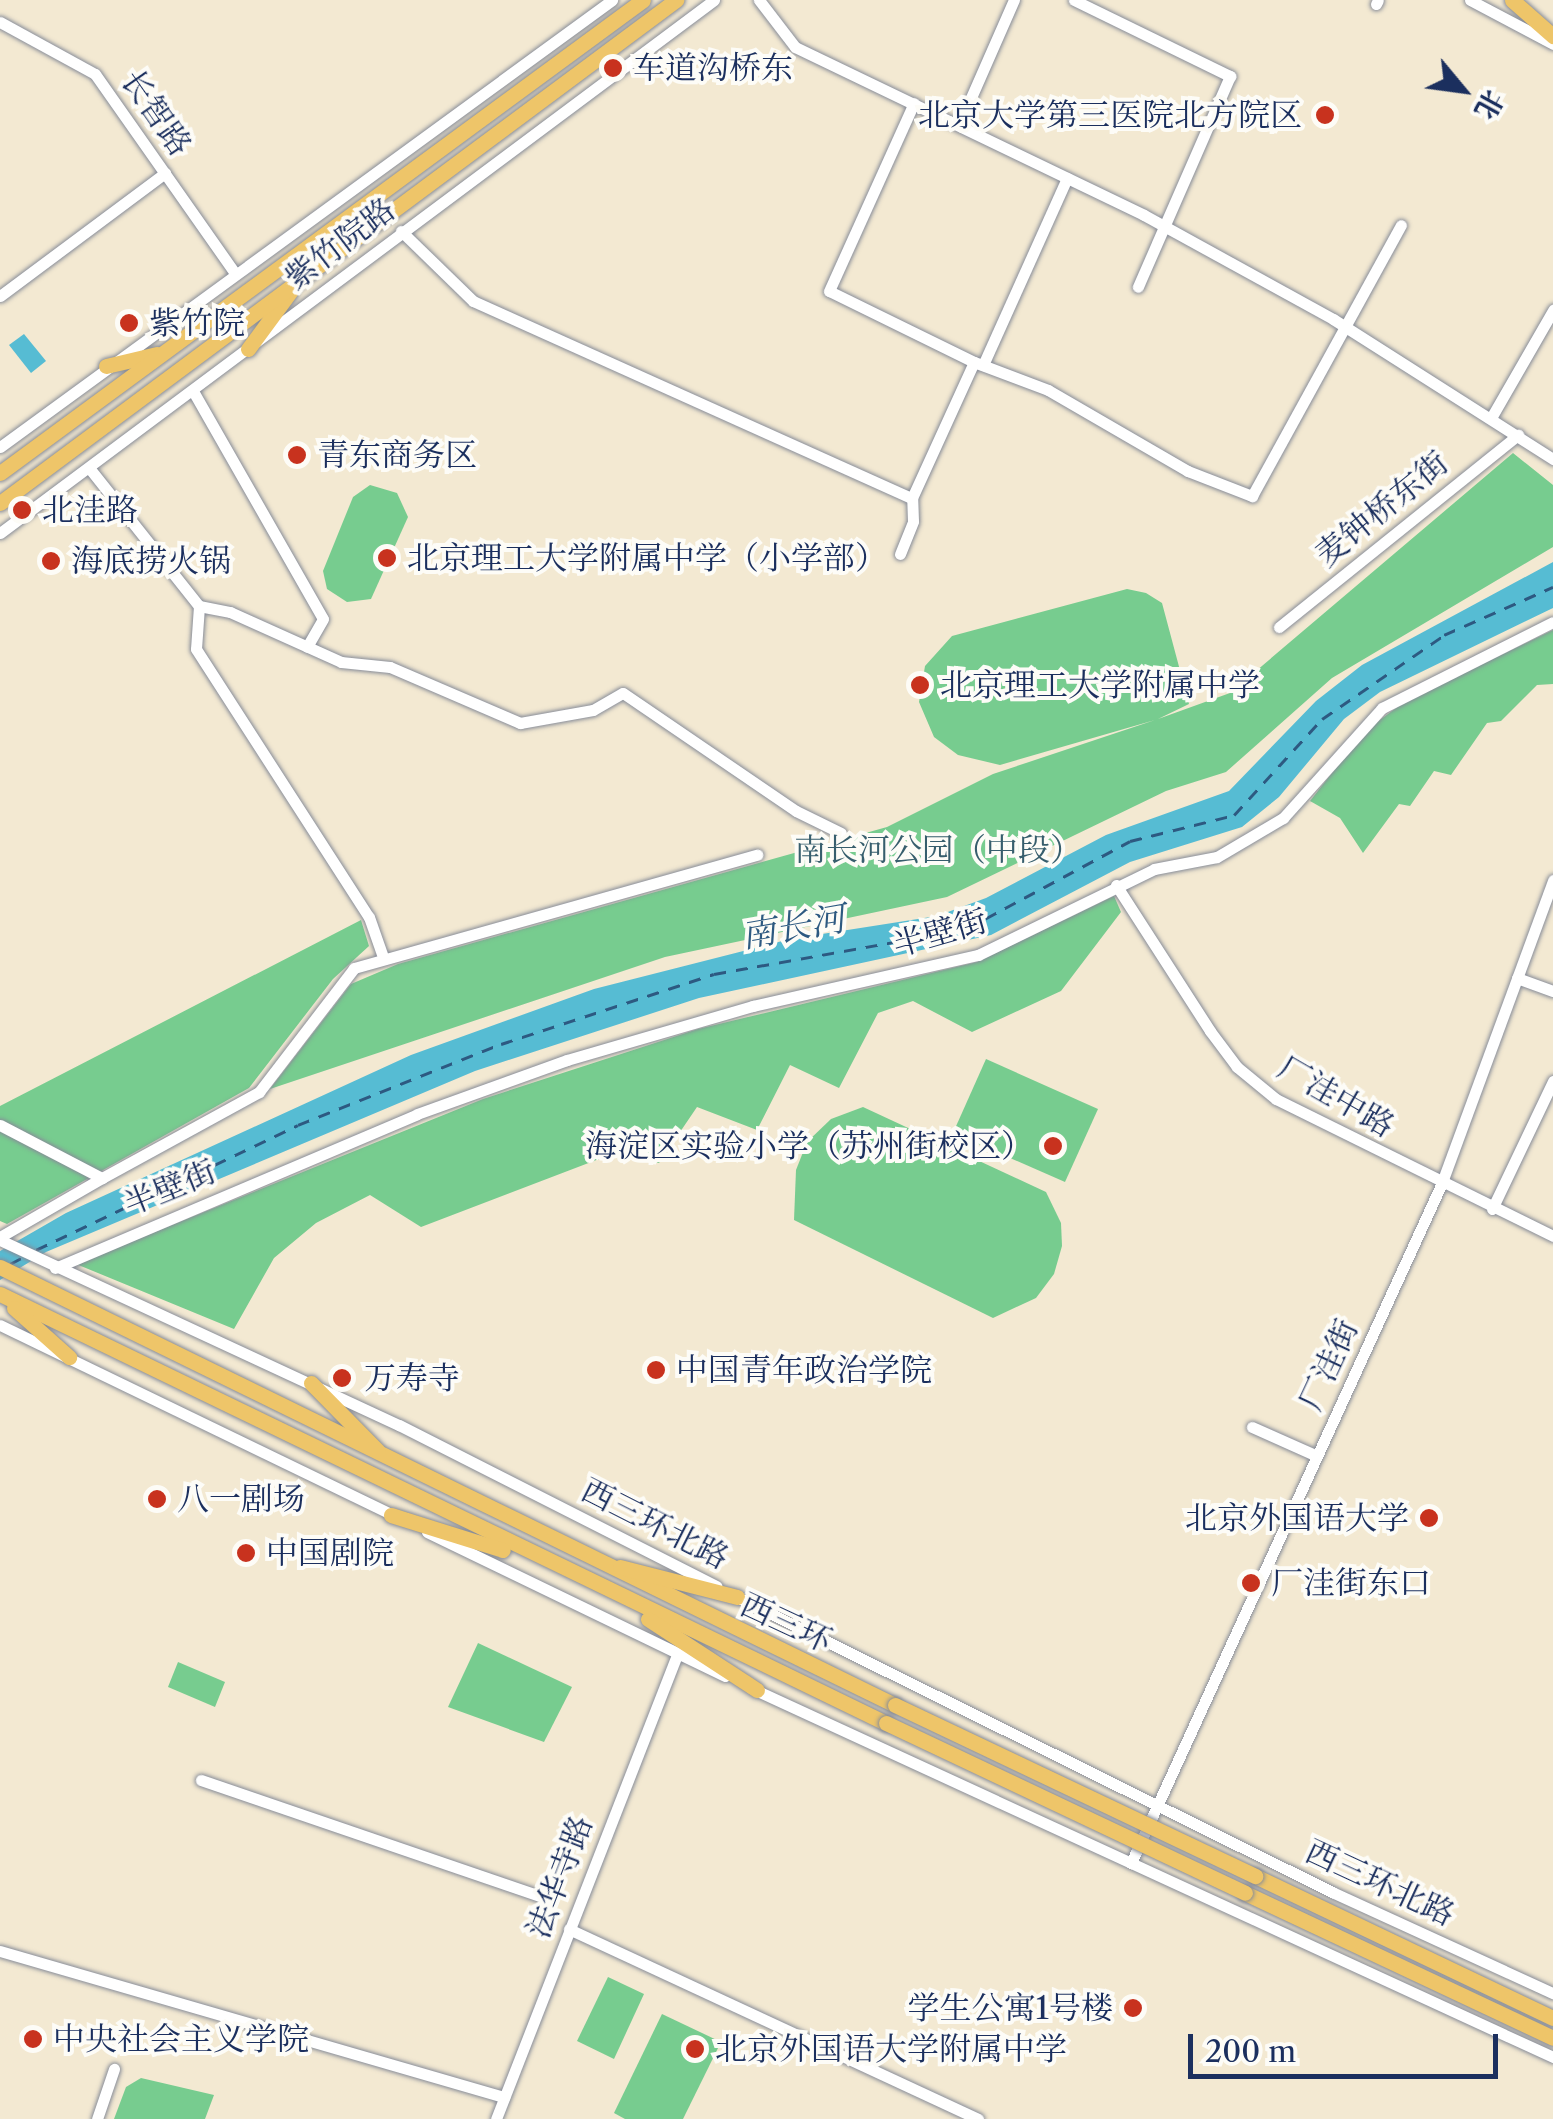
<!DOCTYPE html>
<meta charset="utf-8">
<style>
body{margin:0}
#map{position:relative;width:1553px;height:2119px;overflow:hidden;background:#f3e9d2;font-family:"Libre Caslon Text","Noto Serif SC",serif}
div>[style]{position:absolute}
.green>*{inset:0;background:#77cc8f}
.water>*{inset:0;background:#56bcd3}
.ferry>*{height:2.5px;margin-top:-1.25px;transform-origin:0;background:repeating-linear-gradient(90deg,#2d5981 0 12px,transparent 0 22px)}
.roads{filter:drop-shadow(0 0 2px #878c98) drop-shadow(0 0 2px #878c98)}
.minor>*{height:11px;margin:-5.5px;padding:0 5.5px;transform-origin:5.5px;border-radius:5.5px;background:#fff}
.highway>*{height:15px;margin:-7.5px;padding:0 7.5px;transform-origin:7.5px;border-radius:7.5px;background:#eec569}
.bridges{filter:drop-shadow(0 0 2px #878c98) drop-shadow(0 0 2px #878c98)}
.highway-bridge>*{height:15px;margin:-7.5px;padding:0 7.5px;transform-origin:7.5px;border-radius:7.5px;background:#eec569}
.dots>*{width:28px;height:28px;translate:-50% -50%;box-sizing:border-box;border:5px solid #fdfcf7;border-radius:50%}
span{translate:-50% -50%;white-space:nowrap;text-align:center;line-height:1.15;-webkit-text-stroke:8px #fdfcf7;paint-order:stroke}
.poi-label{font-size:32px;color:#1b2f5e}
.left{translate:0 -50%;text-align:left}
.right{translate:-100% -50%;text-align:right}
.street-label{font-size:32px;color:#1b2f5e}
.park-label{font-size:32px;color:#375e6d}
.water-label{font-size:35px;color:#2d5981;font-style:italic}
.north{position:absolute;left:1413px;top:40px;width:100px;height:100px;-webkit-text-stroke:8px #fdfcf7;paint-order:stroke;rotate:119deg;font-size:28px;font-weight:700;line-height:40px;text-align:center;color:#1b2f5e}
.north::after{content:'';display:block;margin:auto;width:35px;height:45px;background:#1b2f5e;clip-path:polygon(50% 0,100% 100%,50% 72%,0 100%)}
.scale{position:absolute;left:1188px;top:2034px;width:310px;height:45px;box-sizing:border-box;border:5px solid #1b2f5e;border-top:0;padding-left:12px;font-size:30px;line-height:35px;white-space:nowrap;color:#1b2f5e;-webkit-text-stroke:8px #fdfcf7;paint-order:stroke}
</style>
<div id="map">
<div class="green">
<i style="clip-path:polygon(1513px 453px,1553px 485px,1553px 547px,1332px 678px,1226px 772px,1166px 791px,947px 897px,665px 957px,270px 1089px,351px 984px,398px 964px,887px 827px,993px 774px,1155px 720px,1000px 765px,958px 755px,934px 737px,919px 702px,925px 666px,952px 636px,1127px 589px,1146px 593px,1162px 603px,1189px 704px,1158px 719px,1230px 693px)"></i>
<i style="clip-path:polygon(370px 485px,397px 493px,408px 517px,371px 599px,347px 602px,327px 589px,323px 571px,353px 497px)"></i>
<i style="clip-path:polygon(1553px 630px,1553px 684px,1537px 685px,1501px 721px,1487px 723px,1451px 775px,1434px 771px,1410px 806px,1399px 804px,1363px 853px,1340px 818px,1310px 801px,1365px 731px,1407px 700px)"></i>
<i style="clip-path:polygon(1114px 896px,1121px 912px,1061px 991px,972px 1032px,913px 1001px,878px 1013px,839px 1088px,790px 1065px,757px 1130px,697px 1107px,659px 1163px,620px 1151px,421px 1227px,370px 1195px,316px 1223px,274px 1258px,234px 1329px,76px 1264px,483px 1099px,698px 1029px,977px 962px)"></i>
<i style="clip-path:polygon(361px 920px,369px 946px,333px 979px,249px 1088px,7px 1224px,0 1221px,0 1106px)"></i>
<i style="clip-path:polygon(986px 1059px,1098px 1109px,1065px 1182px,953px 1133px)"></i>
<i style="clip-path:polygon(863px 1107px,1046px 1192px,1061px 1223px,1062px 1246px,1054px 1274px,1036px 1298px,993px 1318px,794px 1220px,796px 1170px,807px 1142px,831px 1119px)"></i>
<i style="clip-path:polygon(478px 1643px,572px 1687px,544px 1742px,448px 1707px)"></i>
<i style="clip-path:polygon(178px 1662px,225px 1682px,215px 1707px,168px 1687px)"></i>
<i style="clip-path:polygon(608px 1977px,644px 1994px,614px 2059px,577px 2041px)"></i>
<i style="clip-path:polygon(662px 2014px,721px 2042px,683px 2119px,625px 2119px,614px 2113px)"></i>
<i style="clip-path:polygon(141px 2078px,214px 2095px,205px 2119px,114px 2119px,126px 2087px)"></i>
</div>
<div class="water">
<i style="clip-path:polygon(24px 334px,46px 361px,31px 373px,9px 345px)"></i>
<i style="clip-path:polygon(1553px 562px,1553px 608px,1380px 692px,1344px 719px,1279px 797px,1242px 827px,1130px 862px,991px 935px,699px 998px,475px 1071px,46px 1252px,0 1280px,0 1251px,66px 1213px,411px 1055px,594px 989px,790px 939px,937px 916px,986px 898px,1106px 835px,1229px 791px,1316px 701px,1362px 665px)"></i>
</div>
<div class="ferry">
<i style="left:36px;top:1250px;width:290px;rotate:-25.5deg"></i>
<i style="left:298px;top:1125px;width:219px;rotate:-21.8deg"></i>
<i style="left:501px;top:1044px;width:224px;rotate:-18.2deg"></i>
<i style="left:714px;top:974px;width:256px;rotate:-10.1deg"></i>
<i style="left:966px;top:929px;width:186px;rotate:-28.2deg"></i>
<i style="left:1130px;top:841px;width:107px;rotate:-14deg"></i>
<i style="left:1234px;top:815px;width:130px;rotate:-47.5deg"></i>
<i style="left:1322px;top:719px;width:148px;rotate:-34.5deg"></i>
<i style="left:1444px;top:635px;width:119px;rotate:-23.8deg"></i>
<i style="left:10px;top:1264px;width:17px;rotate:-28deg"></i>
</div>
<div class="roads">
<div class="minor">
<i style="left:759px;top:0;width:59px;rotate:52.5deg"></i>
<i style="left:795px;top:47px;width:387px;rotate:25.7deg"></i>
<i style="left:1144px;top:215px;width:216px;rotate:28.8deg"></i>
<i style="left:1333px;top:319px;width:261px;rotate:32.5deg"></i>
<i style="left:1074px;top:0;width:174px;rotate:26deg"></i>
<i style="left:1230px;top:76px;width:230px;rotate:113.6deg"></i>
<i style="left:1470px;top:0;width:94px;rotate:27.9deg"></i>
<i style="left:1376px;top:4px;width:4px;rotate:-63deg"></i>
<i style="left:0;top:22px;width:108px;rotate:28.7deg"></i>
<i style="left:95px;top:74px;width:243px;rotate:54.9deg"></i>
<i style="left:959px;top:125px;width:137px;rotate:-66.3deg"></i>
<i style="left:401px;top:231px;width:100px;rotate:44.2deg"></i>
<i style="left:473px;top:301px;width:481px;rotate:24.2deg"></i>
<i style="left:912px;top:498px;width:149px;rotate:-65.5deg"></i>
<i style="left:974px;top:362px;width:161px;rotate:-153.9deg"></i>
<i style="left:829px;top:291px;width:206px;rotate:-65.7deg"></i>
<i style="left:0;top:296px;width:206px;rotate:-36.7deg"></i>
<i style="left:974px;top:362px;width:79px;rotate:20.7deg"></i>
<i style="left:1048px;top:390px;width:162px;rotate:30.1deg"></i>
<i style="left:1188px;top:471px;width:69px;rotate:21.3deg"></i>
<i style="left:1252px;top:496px;width:309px;rotate:-61.2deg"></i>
<i style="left:983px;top:365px;width:205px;rotate:-65.8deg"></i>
<i style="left:193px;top:391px;width:262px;rotate:60.3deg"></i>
<i style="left:323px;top:619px;width:32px;rotate:120deg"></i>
<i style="left:1491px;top:418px;width:125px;rotate:-60.1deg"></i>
<i style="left:0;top:447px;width:758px;rotate:-36.14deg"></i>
<i style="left:90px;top:469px;width:175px;rotate:51.5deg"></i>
<i style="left:199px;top:606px;width:43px;rotate:94deg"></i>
<i style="left:196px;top:649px;width:319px;rotate:57.2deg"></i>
<i style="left:369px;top:917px;width:42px;rotate:70.7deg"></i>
<i style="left:0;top:533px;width:891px;rotate:-36.74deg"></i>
<i style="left:900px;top:554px;width:35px;rotate:-68deg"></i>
<i style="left:913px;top:521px;width:23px;rotate:-92deg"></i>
<i style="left:199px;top:606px;width:32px;rotate:11deg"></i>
<i style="left:230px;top:612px;width:122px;rotate:24.2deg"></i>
<i style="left:341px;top:662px;width:49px;rotate:5.8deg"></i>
<i style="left:390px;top:667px;width:142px;rotate:23.3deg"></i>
<i style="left:520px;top:723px;width:74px;rotate:-10.1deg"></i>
<i style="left:593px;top:710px;width:34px;rotate:-30deg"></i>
<i style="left:623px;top:693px;width:209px;rotate:34.3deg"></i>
<i style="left:796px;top:811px;width:50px;rotate:26.1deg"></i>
<i style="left:1279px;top:627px;width:307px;rotate:-38.8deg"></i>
<i style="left:1116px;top:885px;width:174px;rotate:57.2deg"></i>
<i style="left:1210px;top:1031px;width:45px;rotate:53.1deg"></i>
<i style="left:1237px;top:1067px;width:50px;rotate:39.4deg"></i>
<i style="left:1276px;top:1099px;width:309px;rotate:26.3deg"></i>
<i style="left:1517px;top:978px;width:38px;rotate:20deg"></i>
<i style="left:0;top:1125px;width:115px;rotate:27.5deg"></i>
<i style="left:102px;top:1178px;width:118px;rotate:150deg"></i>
<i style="left:102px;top:1178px;width:179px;rotate:-28.7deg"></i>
<i style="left:259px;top:1092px;width:156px;rotate:-52.5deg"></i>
<i style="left:354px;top:968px;width:419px;rotate:-15.7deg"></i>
<i style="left:1492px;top:1209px;width:142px;rotate:-64.5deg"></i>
<i style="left:0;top:1240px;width:440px;rotate:24.9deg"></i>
<i style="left:399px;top:1425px;width:356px;rotate:26.9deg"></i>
<i style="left:55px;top:1268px;width:393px;rotate:-23deg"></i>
<i style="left:417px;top:1114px;width:159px;rotate:-19.8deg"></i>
<i style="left:567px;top:1060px;width:194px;rotate:-16.2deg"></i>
<i style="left:753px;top:1006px;width:231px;rotate:-12.8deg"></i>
<i style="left:978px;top:955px;width:196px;rotate:-26deg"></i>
<i style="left:1154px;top:869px;width:64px;rotate:-10.8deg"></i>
<i style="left:1217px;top:857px;width:77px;rotate:-30.6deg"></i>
<i style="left:1283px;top:818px;width:148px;rotate:-48deg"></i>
<i style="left:1382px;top:708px;width:191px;rotate:-26.7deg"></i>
<i style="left:0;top:1325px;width:441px;rotate:25.8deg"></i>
<i style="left:1252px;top:1427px;width:71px;rotate:24deg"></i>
<i style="left:427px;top:1532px;width:331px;rotate:25.8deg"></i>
<i style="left:733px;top:1595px;width:669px;rotate:26.37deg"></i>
<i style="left:1332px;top:1892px;width:243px;rotate:24.6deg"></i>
<i style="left:751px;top:1688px;width:883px;rotate:24.71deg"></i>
<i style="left:201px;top:1780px;width:365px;rotate:18.9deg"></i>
<i style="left:1131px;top:1863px;width:746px;rotate:-65.43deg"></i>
<i style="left:1441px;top:1185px;width:325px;rotate:-69.8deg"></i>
<i style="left:569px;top:1929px;width:451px;rotate:24.9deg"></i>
<i style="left:0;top:1951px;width:525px;rotate:16.16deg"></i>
<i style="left:97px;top:2119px;width:53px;rotate:-71.2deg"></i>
<i style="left:496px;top:2119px;width:499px;rotate:-68.7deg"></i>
</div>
<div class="highway">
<i style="left:1512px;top:0;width:55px;rotate:41.3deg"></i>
<i style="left:248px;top:349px;width:71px;rotate:-53.6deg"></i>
<i style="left:106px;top:366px;width:52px;rotate:-13.2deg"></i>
<i style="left:0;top:473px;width:798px;rotate:-36.34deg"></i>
<i style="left:0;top:503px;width:843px;rotate:-36.65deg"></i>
<i style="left:0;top:1267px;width:996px;rotate:26.08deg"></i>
<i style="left:0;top:1294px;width:984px;rotate:25.84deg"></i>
<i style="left:14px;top:1308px;width:74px;rotate:41.7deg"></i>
<i style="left:311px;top:1383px;width:95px;rotate:45.4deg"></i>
<i style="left:391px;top:1515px;width:117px;rotate:17.4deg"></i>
<i style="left:620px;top:1567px;width:121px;rotate:14.4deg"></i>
<i style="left:648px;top:1619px;width:130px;rotate:33.1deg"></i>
<i style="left:1255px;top:1876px;width:330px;rotate:25.5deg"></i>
<i style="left:1245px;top:1893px;width:340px;rotate:25.2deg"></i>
</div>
</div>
<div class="bridges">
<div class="highway-bridge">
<i style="left:895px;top:1705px;width:399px;rotate:25.4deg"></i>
<i style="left:886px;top:1723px;width:397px;rotate:25.3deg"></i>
</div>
</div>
<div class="dots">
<i style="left:613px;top:68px;background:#c8321e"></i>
<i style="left:1325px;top:115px;background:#c8321e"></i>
<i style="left:129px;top:323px;background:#c8321e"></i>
<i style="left:297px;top:455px;background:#c8321e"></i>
<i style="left:22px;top:510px;background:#c8321e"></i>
<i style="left:387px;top:558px;background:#c8321e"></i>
<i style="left:51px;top:561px;background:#c8321e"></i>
<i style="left:920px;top:685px;background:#c8321e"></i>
<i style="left:1053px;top:1146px;background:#c8321e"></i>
<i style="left:656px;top:1370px;background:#c8321e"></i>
<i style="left:342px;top:1378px;background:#c8321e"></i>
<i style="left:157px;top:1499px;background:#c8321e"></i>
<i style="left:1429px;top:1518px;background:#c8321e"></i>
<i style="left:246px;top:1553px;background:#c8321e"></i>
<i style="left:1251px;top:1583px;background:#c8321e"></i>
<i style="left:1133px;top:2008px;background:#c8321e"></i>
<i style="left:33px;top:2039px;background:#c8321e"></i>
<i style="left:695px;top:2049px;background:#c8321e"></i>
</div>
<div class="poi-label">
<span class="left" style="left:633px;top:68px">车道沟桥东</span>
<span class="right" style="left:1302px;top:115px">北京大学第三医院北方院区</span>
<span class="left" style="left:149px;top:323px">紫竹院</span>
<span class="left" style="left:317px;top:455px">青东商务区</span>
<span class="left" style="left:42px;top:510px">北洼路</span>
<span class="left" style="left:407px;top:558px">北京理工大学附属中学（小学部）</span>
<span class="left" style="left:71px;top:561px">海底捞火锅</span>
<span class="left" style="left:940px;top:685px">北京理工大学附属中学</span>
<span class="right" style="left:1033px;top:1146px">海淀区实验小学（苏州街校区）</span>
<span class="left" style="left:676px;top:1370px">中国青年政治学院</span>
<span class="left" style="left:364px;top:1378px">万寿寺</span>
<span class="left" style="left:177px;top:1499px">八一剧场</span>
<span class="right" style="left:1409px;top:1518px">北京外国语大学</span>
<span class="left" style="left:266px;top:1553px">中国剧院</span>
<span class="left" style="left:1271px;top:1583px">厂洼街东口</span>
<span class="right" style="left:1113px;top:2008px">学生公寓1号楼</span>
<span class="left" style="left:53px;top:2039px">中央社会主义学院</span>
<span class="left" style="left:715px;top:2049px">北京外国语大学附属中学</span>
</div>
<div class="street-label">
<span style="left:156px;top:113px;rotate:55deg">长智路</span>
<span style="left:340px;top:244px;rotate:-37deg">紫竹院路</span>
<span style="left:1382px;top:509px;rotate:-39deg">麦钟桥东街</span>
<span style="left:940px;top:933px;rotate:-16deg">半壁街</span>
<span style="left:1336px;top:1097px;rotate:30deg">厂洼中路</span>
<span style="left:170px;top:1188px;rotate:-22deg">半壁街</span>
<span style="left:1329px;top:1365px;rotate:-65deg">厂洼街</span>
<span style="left:655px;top:1524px;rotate:27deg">西三环北路</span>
<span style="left:786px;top:1623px;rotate:25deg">西三环</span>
<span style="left:560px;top:1877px;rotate:-69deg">法华寺路</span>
<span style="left:1380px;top:1883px;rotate:25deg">西三环北路</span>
</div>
<div class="park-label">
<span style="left:938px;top:850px">南长河公园（中段）</span>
</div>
<div class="water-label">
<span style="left:793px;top:927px;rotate:-10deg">南长河</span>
</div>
<div class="north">北</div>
<div class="scale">200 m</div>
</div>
